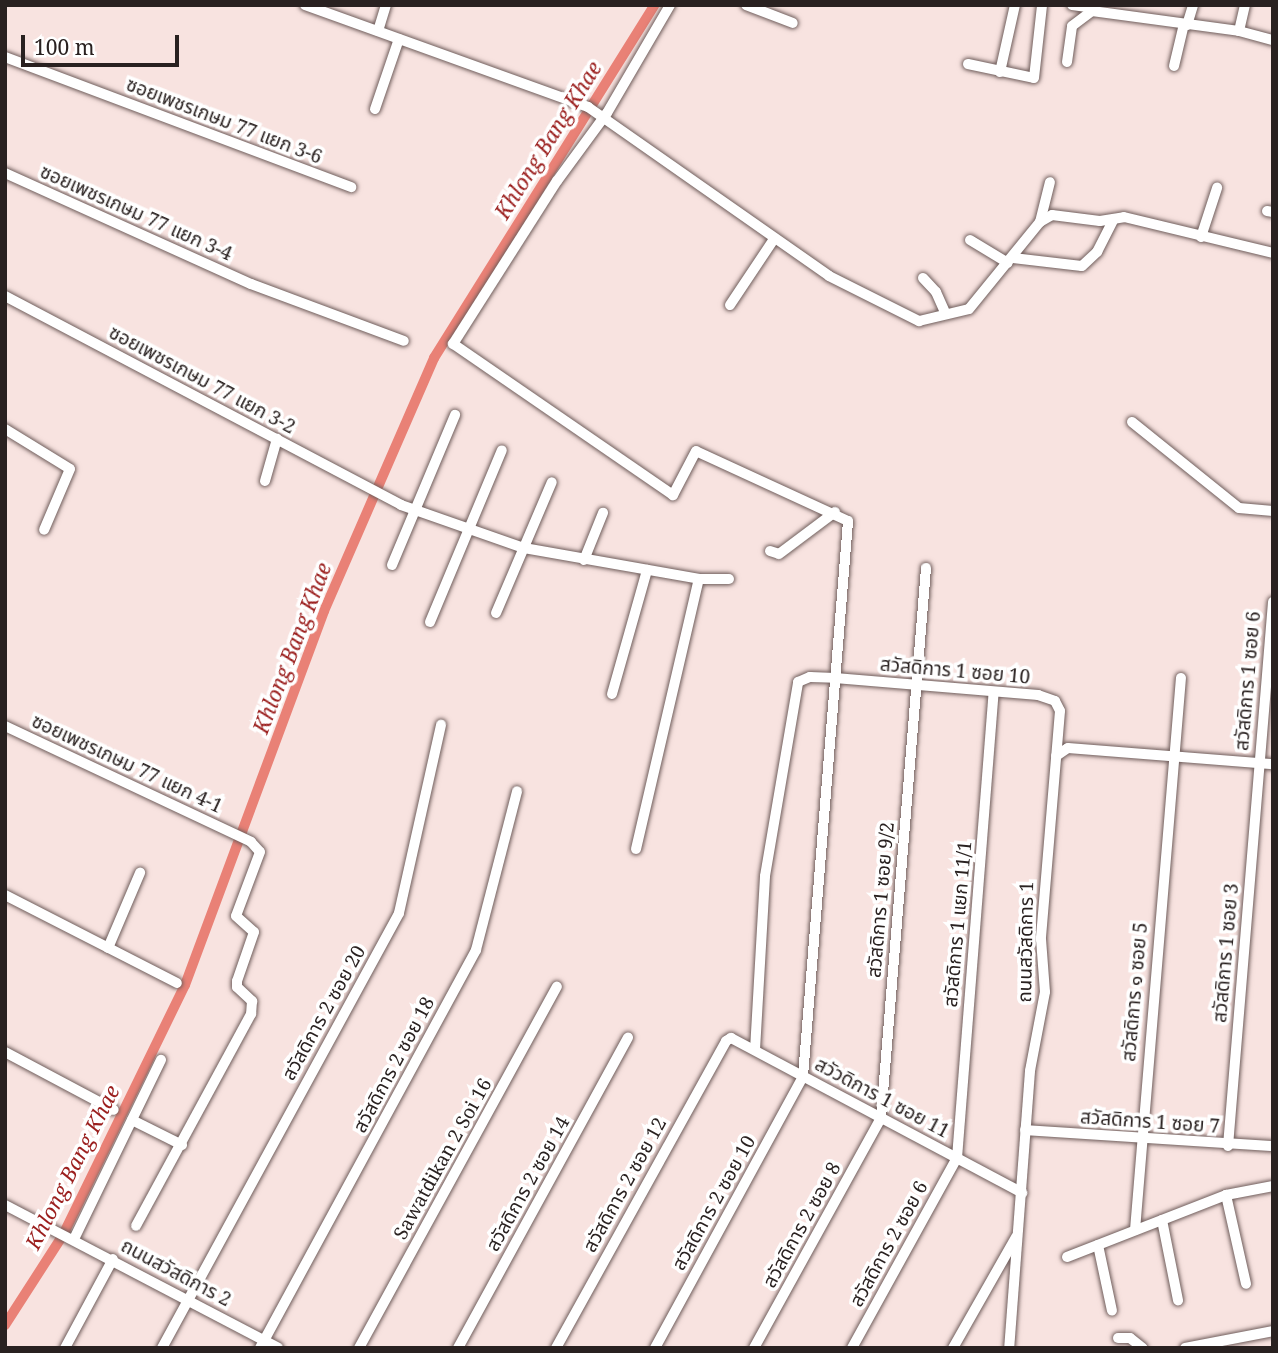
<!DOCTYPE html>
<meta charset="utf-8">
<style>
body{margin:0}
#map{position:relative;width:1278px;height:1353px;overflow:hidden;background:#f8e3e0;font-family:"Noto Serif","Noto Sans Thai",serif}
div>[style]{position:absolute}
.canal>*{height:10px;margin:-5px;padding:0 5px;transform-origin:5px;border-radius:5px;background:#e98176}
.roads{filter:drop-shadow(0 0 2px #6f5d5b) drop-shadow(0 0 2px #6f5d5b)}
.minor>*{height:10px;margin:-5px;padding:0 5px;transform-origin:5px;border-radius:5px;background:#fff}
span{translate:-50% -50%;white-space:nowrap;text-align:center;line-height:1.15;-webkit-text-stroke:7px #fff;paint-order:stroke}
.street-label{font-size:19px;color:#292120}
.water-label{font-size:21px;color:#9b1f1e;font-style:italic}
.frame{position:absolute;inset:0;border:7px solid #292120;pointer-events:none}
.scale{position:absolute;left:21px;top:35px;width:158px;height:32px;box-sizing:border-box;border:4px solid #292120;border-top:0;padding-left:9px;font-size:21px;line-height:24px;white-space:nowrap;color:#292120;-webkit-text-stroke:5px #fff;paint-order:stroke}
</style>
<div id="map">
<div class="canal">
<i style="left:5px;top:1325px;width:107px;rotate:-57.2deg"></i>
<i style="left:63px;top:1235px;width:278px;rotate:-64deg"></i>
<i style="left:185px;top:985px;width:399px;rotate:-69.6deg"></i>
<i style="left:324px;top:611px;width:276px;rotate:-66.5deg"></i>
<i style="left:434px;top:358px;width:416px;rotate:-58deg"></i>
</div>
<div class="roads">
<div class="minor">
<i style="left:305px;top:5px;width:301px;rotate:19.8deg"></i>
<i style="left:588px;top:107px;width:294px;rotate:35deg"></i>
<i style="left:829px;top:276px;width:101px;rotate:26.6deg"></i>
<i style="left:919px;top:321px;width:51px;rotate:-13.5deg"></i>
<i style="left:969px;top:309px;width:112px;rotate:-50.8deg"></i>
<i style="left:1040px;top:222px;width:14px;rotate:-30deg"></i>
<i style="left:1052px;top:215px;width:48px;rotate:7.1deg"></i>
<i style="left:1100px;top:221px;width:24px;rotate:-9deg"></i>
<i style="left:1124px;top:217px;width:153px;rotate:13.6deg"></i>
<i style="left:746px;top:5px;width:50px;rotate:21deg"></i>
<i style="left:1072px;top:5px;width:21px;rotate:8deg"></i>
<i style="left:1187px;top:25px;width:21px;rotate:-73deg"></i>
<i style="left:378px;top:31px;width:27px;rotate:-73deg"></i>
<i style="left:1239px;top:31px;width:27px;rotate:-77deg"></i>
<i style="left:5px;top:57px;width:370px;rotate:20.6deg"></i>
<i style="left:1067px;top:62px;width:36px;rotate:-82deg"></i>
<i style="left:1072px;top:26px;width:25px;rotate:-37deg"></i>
<i style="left:1092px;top:11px;width:148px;rotate:7.7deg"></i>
<i style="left:1239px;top:31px;width:35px;rotate:15deg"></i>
<i style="left:968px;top:64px;width:67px;rotate:12deg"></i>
<i style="left:1034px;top:78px;width:73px;rotate:-83.7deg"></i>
<i style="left:1174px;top:66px;width:43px;rotate:-76.6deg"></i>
<i style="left:1000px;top:72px;width:69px;rotate:-77.4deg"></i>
<i style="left:375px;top:109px;width:74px;rotate:-71.1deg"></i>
<i style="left:5px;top:173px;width:270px;rotate:24.3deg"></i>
<i style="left:251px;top:284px;width:163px;rotate:20.4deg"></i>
<i style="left:1267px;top:211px;width:6px;rotate:9deg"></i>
<i style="left:1040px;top:222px;width:41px;rotate:-76deg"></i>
<i style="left:1201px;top:237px;width:52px;rotate:-71.9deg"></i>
<i style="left:970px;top:240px;width:44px;rotate:31.2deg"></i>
<i style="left:1013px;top:258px;width:69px;rotate:6.6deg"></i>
<i style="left:1082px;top:266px;width:21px;rotate:-43deg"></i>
<i style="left:1097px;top:252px;width:37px;rotate:-63deg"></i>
<i style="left:923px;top:278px;width:19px;rotate:47deg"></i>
<i style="left:936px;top:292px;width:24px;rotate:66deg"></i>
<i style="left:5px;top:296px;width:448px;rotate:27.8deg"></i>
<i style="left:401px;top:505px;width:130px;rotate:19.3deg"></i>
<i style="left:524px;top:548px;width:178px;rotate:10deg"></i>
<i style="left:699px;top:579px;width:30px"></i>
<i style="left:730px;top:305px;width:79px;rotate:-56.3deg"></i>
<i style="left:1132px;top:422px;width:137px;rotate:38.8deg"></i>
<i style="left:1239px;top:508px;width:34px;rotate:5deg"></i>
<i style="left:5px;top:429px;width:76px;rotate:31.6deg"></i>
<i style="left:70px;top:469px;width:66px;rotate:113.1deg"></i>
<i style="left:265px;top:481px;width:44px;rotate:-74.1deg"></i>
<i style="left:770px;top:551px;width:9px;rotate:18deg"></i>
<i style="left:779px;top:554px;width:70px;rotate:-36.9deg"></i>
<i style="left:584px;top:560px;width:51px;rotate:-68deg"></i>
<i style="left:392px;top:565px;width:163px;rotate:-67.2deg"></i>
<i style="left:496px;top:613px;width:142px;rotate:-66.9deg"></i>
<i style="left:430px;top:622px;width:186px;rotate:-67.3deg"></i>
<i style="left:612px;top:694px;width:129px;rotate:-74.2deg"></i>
<i style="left:5px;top:726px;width:272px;rotate:25.2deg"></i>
<i style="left:251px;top:842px;width:13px;rotate:48deg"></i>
<i style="left:260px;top:852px;width:68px;rotate:110.6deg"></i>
<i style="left:236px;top:916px;width:24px;rotate:42deg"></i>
<i style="left:254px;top:932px;width:52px;rotate:109.1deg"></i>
<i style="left:237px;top:981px;width:6px;rotate:90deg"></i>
<i style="left:237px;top:987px;width:21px;rotate:43deg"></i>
<i style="left:252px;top:1001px;width:13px;rotate:94deg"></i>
<i style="left:251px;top:1014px;width:241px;rotate:118.5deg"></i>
<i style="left:1056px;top:756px;width:14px;rotate:-34deg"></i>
<i style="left:1068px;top:748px;width:206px;rotate:4.5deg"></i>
<i style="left:636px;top:849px;width:277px;rotate:-76.9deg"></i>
<i style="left:5px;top:895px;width:193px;rotate:27.1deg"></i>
<i style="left:108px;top:948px;width:82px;rotate:-66.9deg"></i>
<i style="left:755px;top:1050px;width:174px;rotate:-86.7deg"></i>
<i style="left:765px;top:876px;width:197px;rotate:-80.3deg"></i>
<i style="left:798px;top:682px;width:13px;rotate:-23deg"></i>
<i style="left:810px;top:677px;width:25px;rotate:2deg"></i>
<i style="left:835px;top:678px;width:204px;rotate:4.8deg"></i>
<i style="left:1038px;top:695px;width:18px;rotate:19deg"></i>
<i style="left:1055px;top:701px;width:11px;rotate:63deg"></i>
<i style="left:1060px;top:711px;width:229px;rotate:94.8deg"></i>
<i style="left:1041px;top:939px;width:53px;rotate:85.7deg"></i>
<i style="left:1045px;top:992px;width:80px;rotate:100.8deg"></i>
<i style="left:1030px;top:1071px;width:278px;rotate:94.3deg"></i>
<i style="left:5px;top:1052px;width:123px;rotate:28deg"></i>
<i style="left:132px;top:1120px;width:56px;rotate:26.6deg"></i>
<i style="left:1025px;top:1130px;width:249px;rotate:3.7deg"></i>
<i style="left:1228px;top:1146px;width:546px;rotate:-85.27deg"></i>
<i style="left:1226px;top:1195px;width:91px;rotate:77.3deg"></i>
<i style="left:5px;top:1205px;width:308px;rotate:27.6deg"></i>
<i style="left:1162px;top:1220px;width:82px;rotate:78.7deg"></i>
<i style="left:1135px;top:1230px;width:554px;rotate:-85.24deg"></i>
<i style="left:75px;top:1237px;width:197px;rotate:-64.1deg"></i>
<i style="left:1098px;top:1245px;width:67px;rotate:78deg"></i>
<i style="left:1067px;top:1257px;width:171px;rotate:-21.3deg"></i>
<i style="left:1226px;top:1195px;width:48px;rotate:-10.8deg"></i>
<i style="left:1118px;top:1338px;width:12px"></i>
<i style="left:1130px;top:1338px;width:16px;rotate:38deg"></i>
<i style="left:65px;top:1348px;width:101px;rotate:-61.7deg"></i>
<i style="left:162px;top:1348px;width:495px;rotate:-61.4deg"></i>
<i style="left:399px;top:913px;width:193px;rotate:-77.4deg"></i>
<i style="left:260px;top:1348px;width:453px;rotate:-61.5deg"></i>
<i style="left:476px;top:950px;width:164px;rotate:-75.5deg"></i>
<i style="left:359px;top:1348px;width:412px;rotate:-61.3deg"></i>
<i style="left:458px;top:1348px;width:354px;rotate:-61.3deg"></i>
<i style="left:556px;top:1348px;width:351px;rotate:-61deg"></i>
<i style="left:726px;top:1041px;width:6px;rotate:-31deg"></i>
<i style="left:731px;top:1038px;width:330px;rotate:28deg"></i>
<i style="left:655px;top:1348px;width:310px;rotate:-61.4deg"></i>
<i style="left:803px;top:1076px;width:557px;rotate:-85.36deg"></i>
<i style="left:848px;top:521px;width:167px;rotate:-155.3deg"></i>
<i style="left:696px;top:451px;width:50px;rotate:117.6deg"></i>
<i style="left:673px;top:495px;width:267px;rotate:-145.5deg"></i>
<i style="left:453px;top:344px;width:193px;rotate:-57.5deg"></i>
<i style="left:557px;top:181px;width:84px;rotate:-53.7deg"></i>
<i style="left:607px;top:113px;width:125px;rotate:-59.7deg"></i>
<i style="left:754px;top:1348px;width:263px;rotate:-61.1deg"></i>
<i style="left:881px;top:1118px;width:552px;rotate:-85.32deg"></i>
<i style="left:852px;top:1348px;width:217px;rotate:-61.1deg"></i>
<i style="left:957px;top:1158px;width:467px;rotate:-85.5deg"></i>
<i style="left:953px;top:1348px;width:128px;rotate:-60.4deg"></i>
<i style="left:1185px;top:1348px;width:90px;rotate:-10.9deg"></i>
</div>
</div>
<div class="street-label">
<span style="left:224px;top:121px;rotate:21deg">ซอยเพชรเกษม 77 แยก 3-6</span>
<span style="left:136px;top:213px;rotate:24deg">ซอยเพชรเกษม 77 แยก 3-4</span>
<span style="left:202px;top:380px;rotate:28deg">ซอยเพชรเกษม 77 แยก 3-2</span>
<span style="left:955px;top:671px;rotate:5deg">สวัสดิการ 1 ซอย 10</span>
<span style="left:1248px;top:681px;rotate:-85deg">สวัสดิการ 1 ซอย 6</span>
<span style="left:127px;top:764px;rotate:25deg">ซอยเพชรเกษม 77 แยก 4-1</span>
<span style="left:881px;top:900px;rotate:-85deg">สวัสดิการ 1 ซอย 9/2</span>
<span style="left:958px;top:924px;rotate:-85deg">สวัสดิการ 1 แยก 11/1</span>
<span style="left:1026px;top:942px;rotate:-89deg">ถนนสวัสดิการ 1</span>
<span style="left:1226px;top:953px;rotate:-85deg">สวัสดิการ 1 ซอย 3</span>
<span style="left:1135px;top:992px;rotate:-85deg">สวัสดิการ ๑ ซอย 5</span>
<span style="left:324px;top:1013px;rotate:-61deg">สวัสดิการ 2 ซอย 20</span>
<span style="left:394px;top:1065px;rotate:-62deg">สวัสดิการ 2 ซอย 18</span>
<span style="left:882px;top:1098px;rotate:28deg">สวัวดิการ 1 ซอย 11</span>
<span style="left:1150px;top:1122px;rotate:4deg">สวัสดิการ 1 ซอย 7</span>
<span style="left:443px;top:1159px;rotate:-61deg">Sawatdikan 2 Soi 16</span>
<span style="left:528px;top:1184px;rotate:-61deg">สวัสดิการ 2 ซอย 14</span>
<span style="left:625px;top:1185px;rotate:-61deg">สวัสดิการ 2 ซอย 12</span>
<span style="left:714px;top:1203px;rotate:-61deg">สวัสดิการ 2 ซอย 10</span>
<span style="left:802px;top:1225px;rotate:-61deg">สวัสดิการ 2 ซอย 8</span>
<span style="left:889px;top:1244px;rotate:-61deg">สวัสดิการ 2 ซอย 6</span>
<span style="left:176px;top:1273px;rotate:28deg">ถนนสวัสดิการ 2</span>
</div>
<div class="water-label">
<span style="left:548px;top:140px;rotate:-58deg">Khlong Bang Khae</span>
<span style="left:292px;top:648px;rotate:-69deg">Khlong Bang Khae</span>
<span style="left:72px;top:1167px;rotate:-63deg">Khlong Bang Khae</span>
</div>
<div class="frame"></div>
<div class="scale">100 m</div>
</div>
